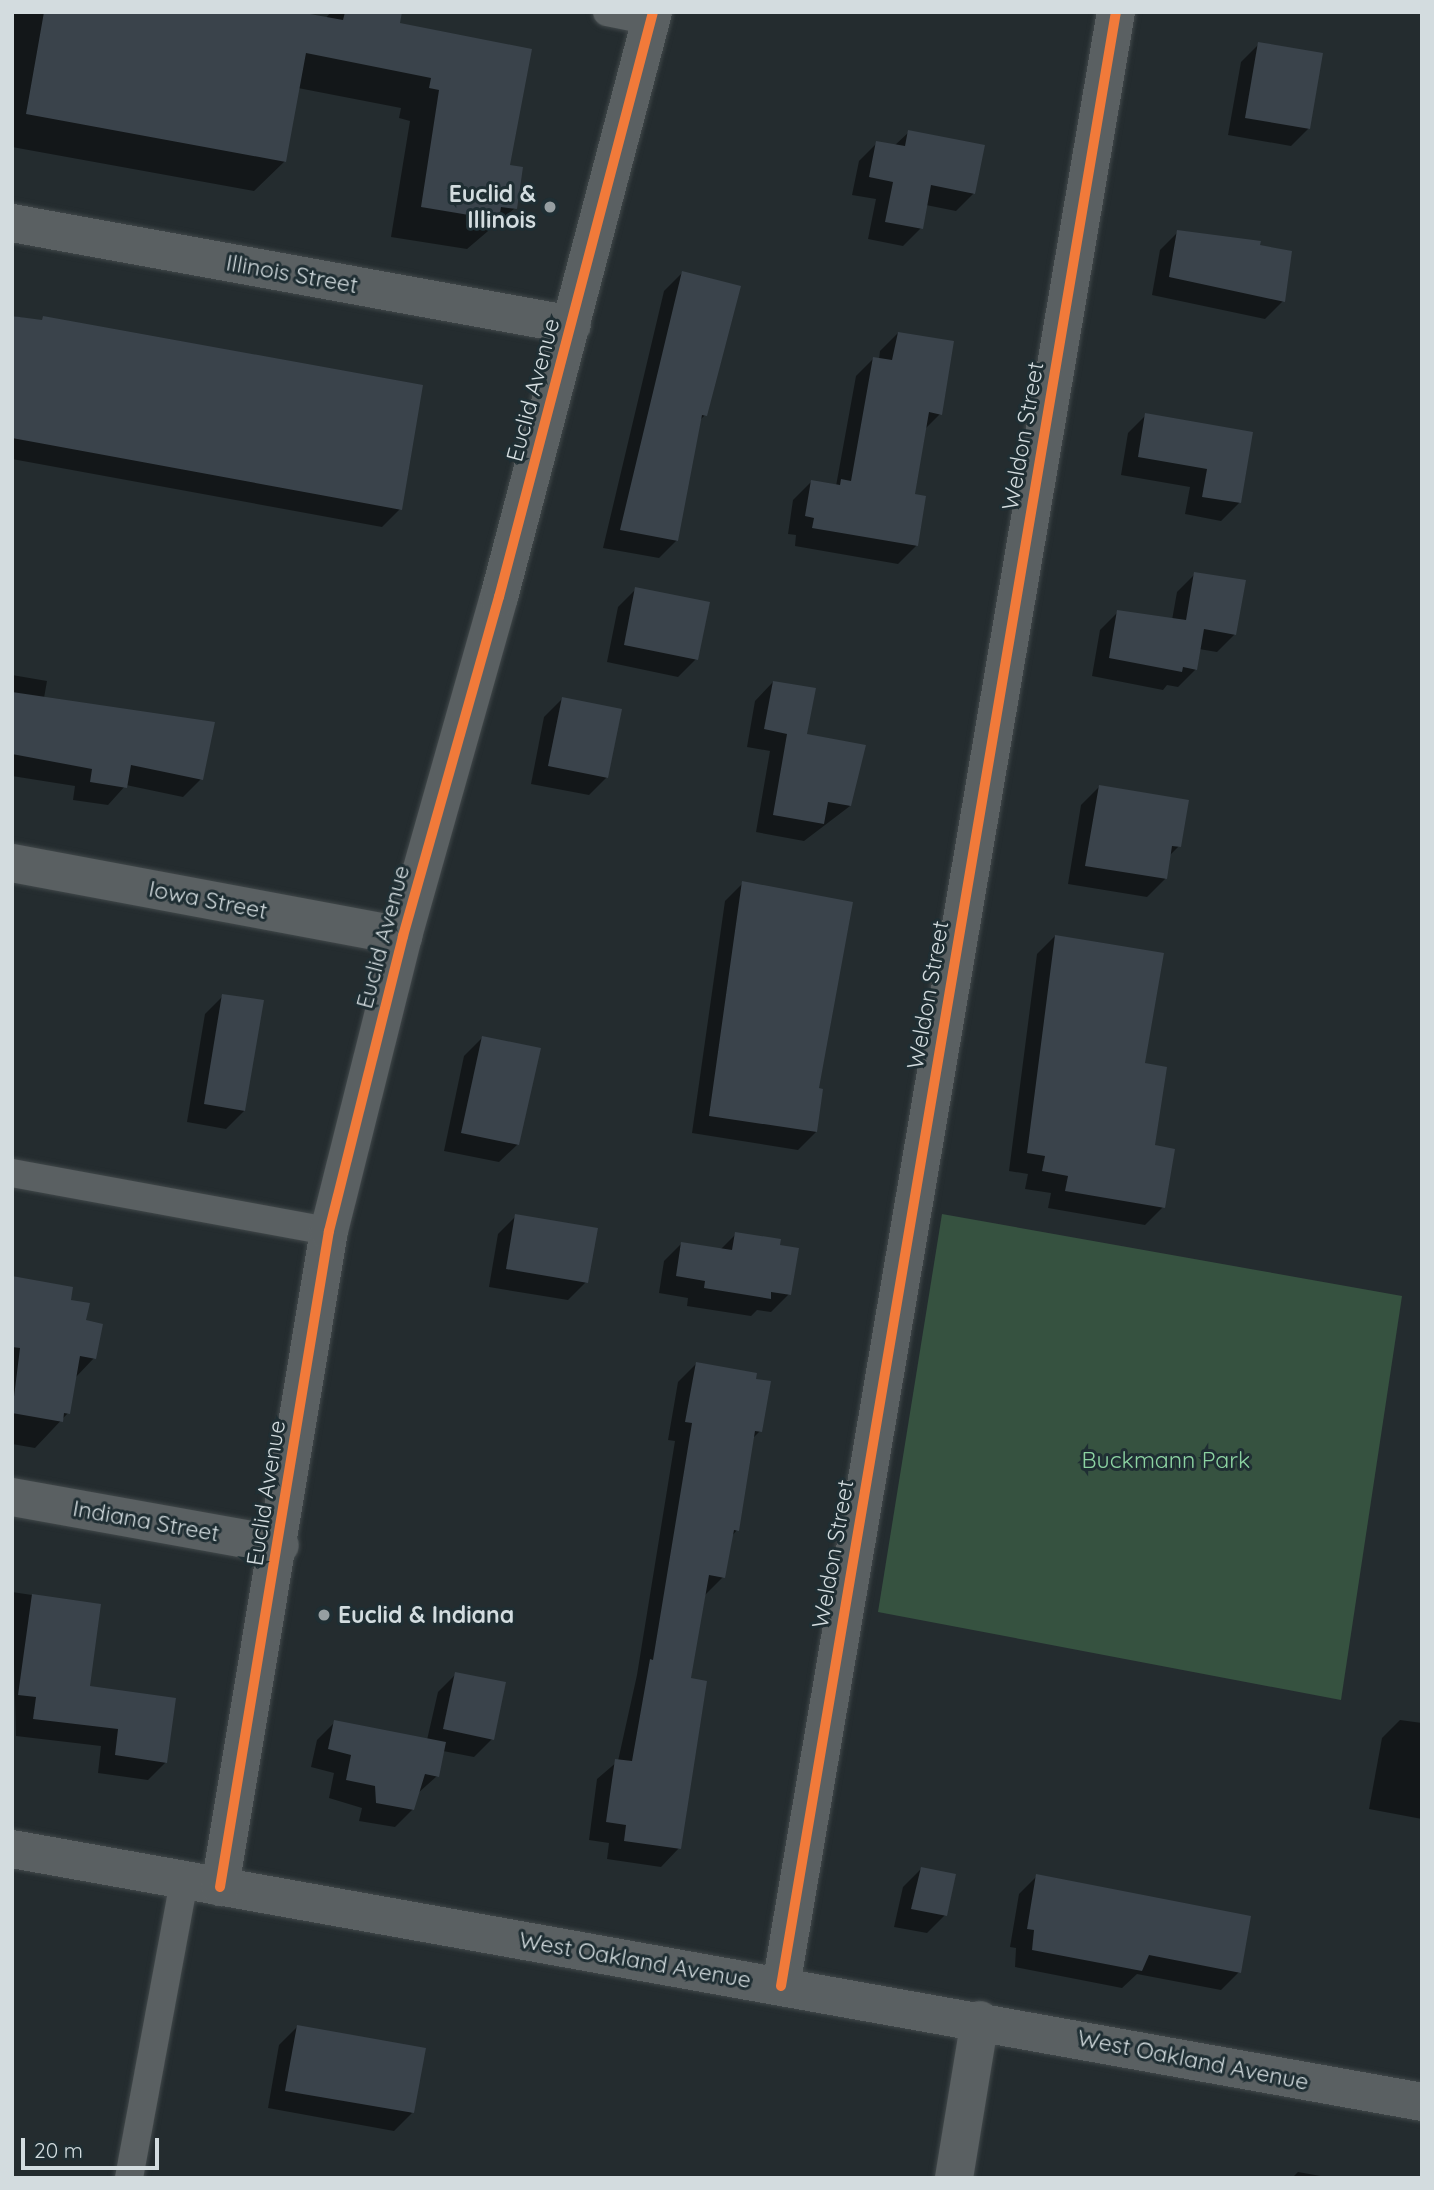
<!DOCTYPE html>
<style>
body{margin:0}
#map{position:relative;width:1434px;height:2190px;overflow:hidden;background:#242c2f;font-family:Quicksand,sans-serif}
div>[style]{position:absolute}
.green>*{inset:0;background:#365240}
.shadow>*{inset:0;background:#0007}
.building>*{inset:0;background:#3a434b}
.roads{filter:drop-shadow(0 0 2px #41484a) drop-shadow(0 0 2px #41484a)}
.lane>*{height:28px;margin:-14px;padding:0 14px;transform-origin:14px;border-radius:14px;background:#5a6062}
.street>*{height:38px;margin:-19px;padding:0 19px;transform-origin:19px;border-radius:19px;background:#5a6062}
.secondary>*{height:38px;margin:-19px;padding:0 19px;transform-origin:19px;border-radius:19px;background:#5a6062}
.cycleway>*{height:10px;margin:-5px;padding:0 5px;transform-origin:5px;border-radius:5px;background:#f17a3a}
.dots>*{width:19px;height:19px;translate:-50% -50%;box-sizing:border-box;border:4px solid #1f2e33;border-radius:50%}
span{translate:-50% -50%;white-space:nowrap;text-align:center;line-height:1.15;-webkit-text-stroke:6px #1f2e33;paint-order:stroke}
.poi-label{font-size:23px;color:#d3dcdf;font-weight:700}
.right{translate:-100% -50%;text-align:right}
.left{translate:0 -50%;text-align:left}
.street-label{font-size:23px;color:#d3dcdf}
.park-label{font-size:23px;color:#8cd3a2}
.frame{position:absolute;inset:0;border:14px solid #d3dcdf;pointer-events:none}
.scale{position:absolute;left:21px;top:2138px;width:138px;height:32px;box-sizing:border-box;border:4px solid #d3dcdf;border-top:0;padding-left:9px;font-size:21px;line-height:24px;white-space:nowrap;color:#d3dcdf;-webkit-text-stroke:5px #1f2e33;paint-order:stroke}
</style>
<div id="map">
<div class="green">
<i style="clip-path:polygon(942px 1214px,1402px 1296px,1341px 1700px,878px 1612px)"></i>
</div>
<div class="shadow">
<i style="clip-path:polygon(12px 12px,286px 12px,325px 19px,331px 12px,400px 12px,398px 24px,508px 166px,515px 208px,467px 249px,391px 237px,410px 121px,399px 118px,401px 108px,298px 88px,285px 161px,254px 191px,12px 147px)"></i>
<i style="clip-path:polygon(1259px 44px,1309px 128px,1291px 146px,1228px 135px,1241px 62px)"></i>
<i style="clip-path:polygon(909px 132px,974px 193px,956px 211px,926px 205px,921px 228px,903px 246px,868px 239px,876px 199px,852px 195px,859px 161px,877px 143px,894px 146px)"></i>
<i style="clip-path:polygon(1178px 232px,1283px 301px,1265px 319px,1152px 295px,1160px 250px)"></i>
<i style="clip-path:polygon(682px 273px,705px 415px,699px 421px,677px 540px,659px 558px,603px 548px,664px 291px)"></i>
<i style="clip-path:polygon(12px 316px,421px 387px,400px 509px,382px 527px,12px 459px)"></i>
<i style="clip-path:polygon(898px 333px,940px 414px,924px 430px,913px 495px,916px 546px,898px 564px,795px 546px,796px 535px,788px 534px,793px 500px,811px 482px,836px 486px,856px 376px,874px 358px,879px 359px,880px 351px)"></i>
<i style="clip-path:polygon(1146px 415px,1251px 433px,1239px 503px,1221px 521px,1185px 514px,1190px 487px,1121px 475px,1128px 433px)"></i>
<i style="clip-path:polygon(1195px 574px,1235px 634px,1217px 652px,1199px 649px,1196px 669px,1178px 687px,1167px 685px,1163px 690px,1092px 676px,1100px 630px,1118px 612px,1172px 620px,1177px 592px)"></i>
<i style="clip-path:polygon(636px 589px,696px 659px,678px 677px,607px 662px,618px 607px)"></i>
<i style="clip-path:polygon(12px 675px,47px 681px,44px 698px,201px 779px,183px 797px,126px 785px,108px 805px,73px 800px,75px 786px,12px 776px)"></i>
<i style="clip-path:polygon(773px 682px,850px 806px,804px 841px,756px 832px,770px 751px,747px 747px,755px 701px)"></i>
<i style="clip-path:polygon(562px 699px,607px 777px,589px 795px,531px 784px,544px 717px)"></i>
<i style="clip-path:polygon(1099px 787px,1179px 846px,1169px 856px,1165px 879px,1147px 897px,1068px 884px,1081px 805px)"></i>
<i style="clip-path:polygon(743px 883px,817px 1090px,816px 1132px,798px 1150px,692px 1133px,725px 901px)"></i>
<i style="clip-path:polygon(1055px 936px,1143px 1065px,1163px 1207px,1145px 1225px,1048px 1208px,1051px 1193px,1025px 1189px,1028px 1174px,1009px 1171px,1037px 954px)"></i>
<i style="clip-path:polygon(223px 996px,244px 1111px,226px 1129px,187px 1122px,205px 1014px)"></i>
<i style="clip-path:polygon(482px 1038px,518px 1144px,499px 1162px,444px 1151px,464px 1056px)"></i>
<i style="clip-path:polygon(516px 1216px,586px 1282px,568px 1300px,489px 1287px,498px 1234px)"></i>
<i style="clip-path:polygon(736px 1234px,789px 1294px,771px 1312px,757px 1310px,751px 1316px,687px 1306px,688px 1298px,659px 1293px,664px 1261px,682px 1243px,720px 1250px)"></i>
<i style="clip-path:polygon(12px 1278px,69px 1302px,84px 1322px,94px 1358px,75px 1378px,68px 1413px,35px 1448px,12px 1444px)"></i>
<i style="clip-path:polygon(696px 1364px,760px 1431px,752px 1439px,737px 1530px,731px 1537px,723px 1577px,705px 1595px,689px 1679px,679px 1848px,661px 1867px,607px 1859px,609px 1843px,589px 1840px,597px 1779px,618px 1761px,637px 1675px,675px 1441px,668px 1440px,678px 1382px)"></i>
<i style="clip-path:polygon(12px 1592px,99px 1605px,88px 1687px,166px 1762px,148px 1780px,98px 1773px,101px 1746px,16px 1736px)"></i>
<i style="clip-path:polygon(456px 1674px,492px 1739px,474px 1757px,443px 1751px,437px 1776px,417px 1794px,413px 1809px,395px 1827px,359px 1821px,362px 1808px,329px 1798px,334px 1773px,311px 1767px,317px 1740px,335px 1722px,427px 1740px,438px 1692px)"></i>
<i style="clip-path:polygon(1400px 1720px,1422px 1723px,1422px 1819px,1369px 1809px,1382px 1738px)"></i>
<i style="clip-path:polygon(921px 1869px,945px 1915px,927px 1933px,894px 1927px,903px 1887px)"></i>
<i style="clip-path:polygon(1037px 1876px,1239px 1972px,1221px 1990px,1137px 1974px,1122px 1988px,1015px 1967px,1016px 1948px,1010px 1947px,1019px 1894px)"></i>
<i style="clip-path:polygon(297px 2027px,412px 2113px,394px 2131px,268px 2108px,279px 2045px)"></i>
<i style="clip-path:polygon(1298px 2172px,1332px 2178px,1292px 2178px)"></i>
</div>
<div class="building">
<i style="clip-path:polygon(44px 12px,299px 12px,343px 20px,345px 12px,402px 12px,400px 23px,532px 49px,510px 165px,523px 167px,517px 209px,501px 207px,499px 220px,421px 207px,439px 90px,429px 88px,431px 78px,306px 53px,286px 162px,26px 114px)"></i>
<i style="clip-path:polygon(1258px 42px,1323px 53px,1310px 129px,1245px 118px)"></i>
<i style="clip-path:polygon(908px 130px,985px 145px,975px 194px,931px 185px,923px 229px,885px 222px,893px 182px,869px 177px,876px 141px,905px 146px)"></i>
<i style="clip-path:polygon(1177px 230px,1261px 241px,1260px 245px,1292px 251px,1285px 302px,1169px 277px)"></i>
<i style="clip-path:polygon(682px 271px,741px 286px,707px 416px,702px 415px,678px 541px,620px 530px)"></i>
<i style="clip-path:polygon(12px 316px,42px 320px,43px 316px,423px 385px,402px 510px,12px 438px)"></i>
<i style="clip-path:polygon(898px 332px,954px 341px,942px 415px,929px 412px,915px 494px,926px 496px,918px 546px,812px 528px,814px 518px,805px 516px,811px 480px,840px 485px,841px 479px,851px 481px,873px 357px,892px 360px)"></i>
<i style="clip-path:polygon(1145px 413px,1253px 432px,1241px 503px,1202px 497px,1207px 469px,1138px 457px)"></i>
<i style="clip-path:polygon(1194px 572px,1246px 580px,1236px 635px,1204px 629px,1197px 670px,1183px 667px,1182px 672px,1109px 658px,1117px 610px,1186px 620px)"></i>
<i style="clip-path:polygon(635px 587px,710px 602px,698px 660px,624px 645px)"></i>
<i style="clip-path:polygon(773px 681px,816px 688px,807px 734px,866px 745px,851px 806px,828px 802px,824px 824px,773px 815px,787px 734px,764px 729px)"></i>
<i style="clip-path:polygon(12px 692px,215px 722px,203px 780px,131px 765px,127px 788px,90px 782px,92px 769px,12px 754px)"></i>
<i style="clip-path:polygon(562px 697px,622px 709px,608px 778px,548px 766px)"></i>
<i style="clip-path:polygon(1099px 785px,1189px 800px,1181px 847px,1172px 846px,1167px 879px,1085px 866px)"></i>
<i style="clip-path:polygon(742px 881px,853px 902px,819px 1088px,823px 1089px,817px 1132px,709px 1116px)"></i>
<i style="clip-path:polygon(1055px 935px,1164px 953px,1145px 1063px,1167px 1067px,1155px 1145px,1175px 1149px,1165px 1208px,1065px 1191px,1068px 1176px,1042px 1171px,1045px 1156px,1027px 1153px)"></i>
<i style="clip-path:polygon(222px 994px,264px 1000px,245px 1111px,204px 1104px)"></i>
<i style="clip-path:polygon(482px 1036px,541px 1048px,519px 1145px,461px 1133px)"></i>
<i style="clip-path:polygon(515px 1214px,598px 1228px,588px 1283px,506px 1269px)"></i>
<i style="clip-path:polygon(735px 1232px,781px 1239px,780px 1245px,799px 1248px,791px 1295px,771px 1292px,771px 1299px,704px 1288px,705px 1281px,676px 1276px,681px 1242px,732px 1250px)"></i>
<i style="clip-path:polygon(12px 1276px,73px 1287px,71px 1300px,90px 1303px,86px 1320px,103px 1324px,96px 1359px,80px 1356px,70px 1414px,64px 1413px,63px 1422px,12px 1413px,20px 1348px,12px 1347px)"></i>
<i style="clip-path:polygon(696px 1362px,757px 1373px,756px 1379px,771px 1381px,762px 1432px,755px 1431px,739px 1531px,734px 1530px,725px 1578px,709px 1575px,691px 1678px,707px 1681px,681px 1849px,624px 1841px,626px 1825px,606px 1822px,615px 1759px,632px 1761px,650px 1659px,653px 1660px,692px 1423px,685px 1422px)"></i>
<i style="clip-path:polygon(32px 1594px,101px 1604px,90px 1686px,176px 1698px,167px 1763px,115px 1755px,118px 1729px,33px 1719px,36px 1697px,18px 1695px)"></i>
<i style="clip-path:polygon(455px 1672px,506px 1682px,494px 1740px,443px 1729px)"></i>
<i style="clip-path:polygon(334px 1720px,446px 1742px,439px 1777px,425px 1774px,414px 1810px,376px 1803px,375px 1786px,346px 1780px,351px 1755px,328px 1749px)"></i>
<i style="clip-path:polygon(921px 1867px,956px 1874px,947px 1916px,911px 1909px)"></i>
<i style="clip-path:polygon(1036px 1874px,1251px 1916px,1241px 1973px,1149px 1955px,1142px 1971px,1032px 1950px,1034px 1930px,1027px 1929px)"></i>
<i style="clip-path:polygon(297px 2025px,426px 2048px,414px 2113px,285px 2091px)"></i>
</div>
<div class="roads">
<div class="lane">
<i style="left:607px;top:12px;width:45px;rotate:11.6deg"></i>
<i style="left:12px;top:1173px;width:322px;rotate:10.4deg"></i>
<i style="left:129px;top:2178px;width:303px;rotate:-79.5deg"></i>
</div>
<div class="street">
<i style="left:12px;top:223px;width:569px;rotate:10.32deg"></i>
<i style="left:12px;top:863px;width:398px;rotate:10.6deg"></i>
<i style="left:12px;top:1497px;width:272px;rotate:10.2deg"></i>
<i style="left:781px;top:1986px;width:2002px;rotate:-80.37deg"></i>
<i style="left:954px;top:2178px;width:160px;rotate:-80.7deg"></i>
</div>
<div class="secondary">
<i style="left:12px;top:1849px;width:1433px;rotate:10.17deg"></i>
<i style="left:220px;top:1887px;width:665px;rotate:-80.57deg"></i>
<i style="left:329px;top:1231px;width:304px;rotate:-75.9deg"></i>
<i style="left:403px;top:936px;width:352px;rotate:-74.2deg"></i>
<i style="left:499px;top:597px;width:605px;rotate:-75.25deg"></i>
</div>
</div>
<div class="cycleway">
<i style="left:220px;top:1887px;width:665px;rotate:-80.57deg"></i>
<i style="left:329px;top:1231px;width:304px;rotate:-75.9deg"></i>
<i style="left:403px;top:936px;width:352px;rotate:-74.2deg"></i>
<i style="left:499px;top:597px;width:605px;rotate:-75.25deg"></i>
<i style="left:781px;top:1986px;width:2002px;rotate:-80.37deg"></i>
</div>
<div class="dots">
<i style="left:550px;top:207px;background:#969ea1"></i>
<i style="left:324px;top:1615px;background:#969ea1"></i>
</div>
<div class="poi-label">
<span class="right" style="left:536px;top:207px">Euclid &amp;<br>Illinois</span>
<span class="left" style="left:338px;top:1615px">Euclid &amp; Indiana</span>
</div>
<div class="street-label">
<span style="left:292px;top:274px;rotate:10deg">Illinois Street</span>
<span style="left:533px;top:390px;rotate:-75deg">Euclid Avenue</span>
<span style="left:1023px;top:436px;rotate:-80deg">Weldon Street</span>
<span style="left:208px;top:900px;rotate:11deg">Iowa Street</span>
<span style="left:383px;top:937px;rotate:-75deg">Euclid Avenue</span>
<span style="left:928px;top:995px;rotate:-80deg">Weldon Street</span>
<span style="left:266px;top:1493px;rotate:-81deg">Euclid Avenue</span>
<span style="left:146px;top:1521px;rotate:10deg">Indiana Street</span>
<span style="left:833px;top:1554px;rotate:-80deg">Weldon Street</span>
<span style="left:635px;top:1960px;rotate:10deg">West Oakland Avenue</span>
<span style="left:1193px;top:2060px;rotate:11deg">West Oakland Avenue</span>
</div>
<div class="park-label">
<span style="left:1166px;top:1460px">Buckmann Park</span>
</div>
<div class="frame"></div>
<div class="scale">20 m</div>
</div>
